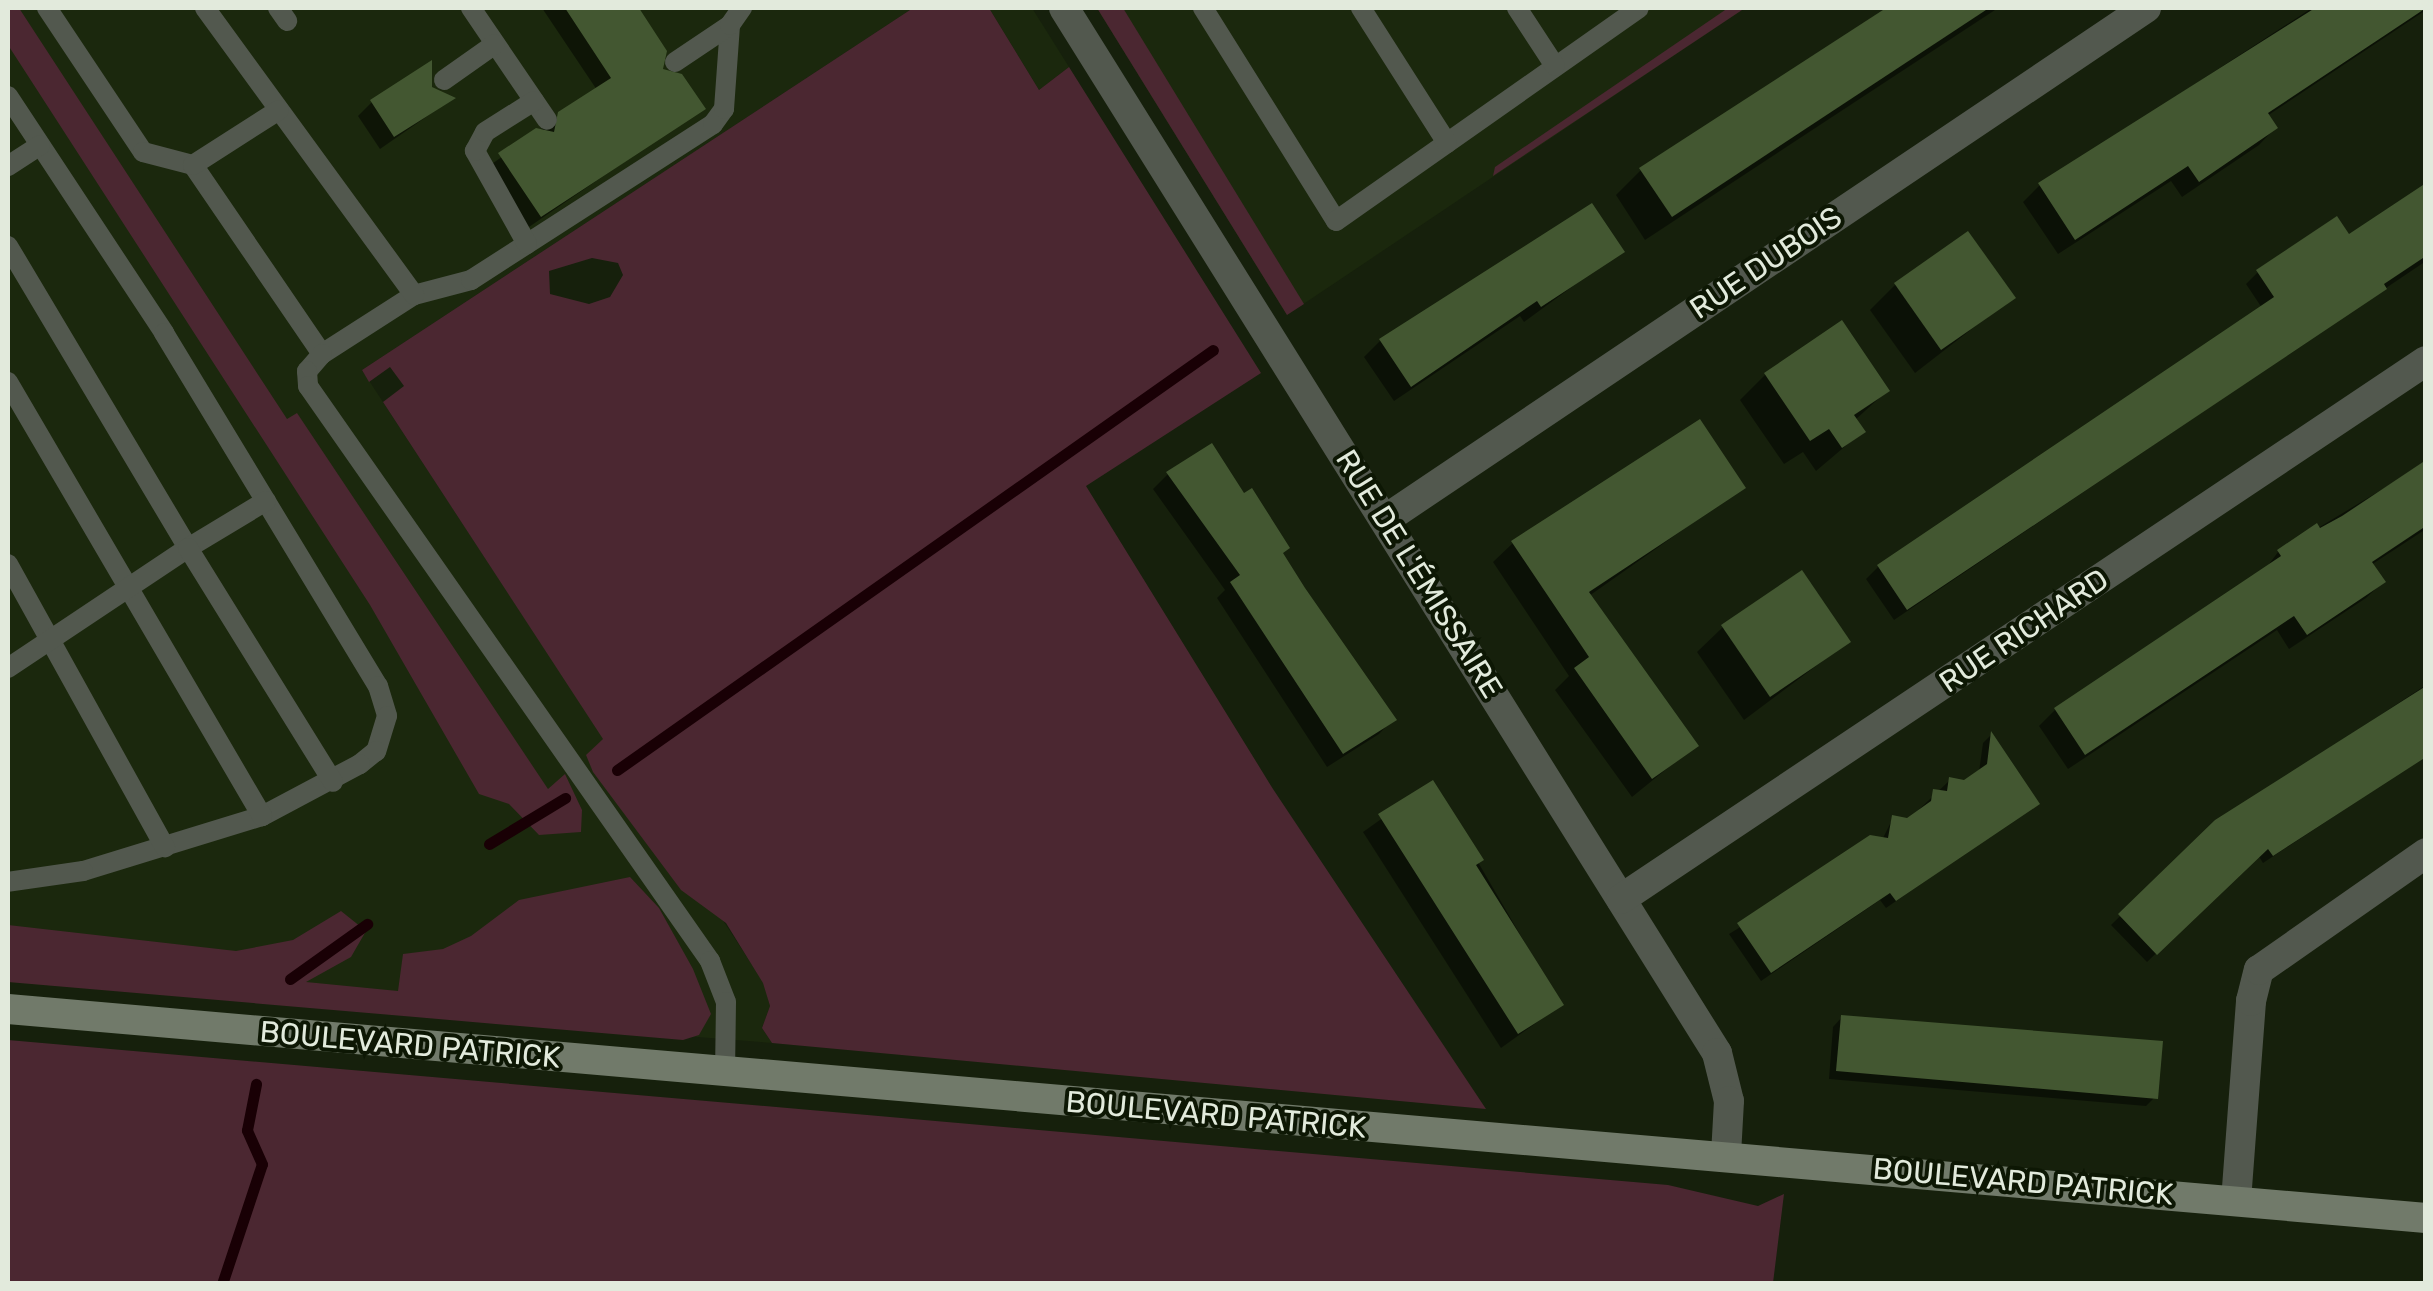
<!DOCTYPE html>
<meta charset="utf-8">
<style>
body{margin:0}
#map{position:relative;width:2433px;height:1291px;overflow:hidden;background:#16200c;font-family:Rubik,sans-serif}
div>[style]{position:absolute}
.built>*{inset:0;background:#1b280d}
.green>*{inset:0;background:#4b2731}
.shadow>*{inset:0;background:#0007}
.stream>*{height:11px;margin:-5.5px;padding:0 5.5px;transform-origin:5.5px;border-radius:5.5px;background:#190005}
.building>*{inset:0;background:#435731}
.lane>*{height:20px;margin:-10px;padding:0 10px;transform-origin:10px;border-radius:10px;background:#52584e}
.street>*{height:30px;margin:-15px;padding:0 15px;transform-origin:15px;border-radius:15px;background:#52584e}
.secondary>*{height:30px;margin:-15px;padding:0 15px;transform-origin:15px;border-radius:15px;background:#717a6a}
span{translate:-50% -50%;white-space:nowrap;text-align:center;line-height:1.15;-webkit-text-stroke:8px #0d1704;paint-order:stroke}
.street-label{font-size:30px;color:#e2eadc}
.frame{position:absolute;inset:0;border:10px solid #e2eadc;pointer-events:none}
</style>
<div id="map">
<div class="built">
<i style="clip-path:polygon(8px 8px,913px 8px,362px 370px,764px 983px,770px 1006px,762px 1028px,772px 1043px,8px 982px)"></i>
<i style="clip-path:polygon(989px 8px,1032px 8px,1069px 67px,1039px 90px)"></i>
<i style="clip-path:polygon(1097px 8px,1745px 8px,1287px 315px)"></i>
</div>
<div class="green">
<i style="clip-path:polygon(8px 8px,19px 8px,287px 419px,297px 413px,548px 789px,565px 774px,582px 810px,581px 832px,539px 835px,509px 804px,479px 794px,370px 605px,8px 45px)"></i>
<i style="clip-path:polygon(evenodd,913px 8px,989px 8px,1039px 90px,1069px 67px,1261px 373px,1086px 486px,1273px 789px,1486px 1109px,772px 1043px,762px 1028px,770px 1006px,763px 983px,726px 923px,681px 890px,593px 772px,586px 755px,603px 739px,383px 402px,404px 386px,390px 367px,369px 382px,362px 370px,913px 8px,592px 258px,618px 263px,623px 275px,610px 297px,589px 304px,550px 294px,549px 271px,592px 258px)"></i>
<i style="clip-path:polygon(1097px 8px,1123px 8px,1304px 304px,1287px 315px)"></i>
<i style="clip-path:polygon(1728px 8px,1745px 8px,1493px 176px,1495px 167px)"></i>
<i style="clip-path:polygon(630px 877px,659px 908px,693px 969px,711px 1014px,699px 1035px,683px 1040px,8px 982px,8px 925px,236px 951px,293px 940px,341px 911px,366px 931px,351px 957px,306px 982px,398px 991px,403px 954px,443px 949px,471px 936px,519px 900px)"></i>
<i style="clip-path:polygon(8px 1040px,1668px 1185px,1758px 1206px,1784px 1194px,1773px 1283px,8px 1283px)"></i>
</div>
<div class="shadow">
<i style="clip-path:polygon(542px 8px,636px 8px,665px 51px,660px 71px,703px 108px,526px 229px,486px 168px,597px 90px)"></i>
<i style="clip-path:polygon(1887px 8px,1998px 8px,1645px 240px,1616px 195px,1641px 170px)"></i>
<i style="clip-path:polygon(2312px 8px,2426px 10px,2267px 116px,2275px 128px,2259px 145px,2182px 197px,2171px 181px,2058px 254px,2023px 202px,2040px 185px)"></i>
<i style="clip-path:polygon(430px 89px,452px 99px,380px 149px,358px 116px,372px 102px)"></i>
<i style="clip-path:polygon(2426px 186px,2426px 261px,1894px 620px,1866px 579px,1878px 567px,2262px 308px,2246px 284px,2258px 272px,2348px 237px)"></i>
<i style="clip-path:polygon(1621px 251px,1524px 322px,1520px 316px,1394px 401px,1364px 357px,1380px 341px)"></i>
<i style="clip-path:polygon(1896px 284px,2013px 297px,1915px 373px,1870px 310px)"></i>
<i style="clip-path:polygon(1765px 375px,1887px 391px,1855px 420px,1862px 432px,1816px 471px,1803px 452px,1784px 464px,1740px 400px)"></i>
<i style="clip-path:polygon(2426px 463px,2426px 529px,2371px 565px,2383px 582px,2366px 598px,2289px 649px,2277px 630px,2068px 769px,2039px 726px,2055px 710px,2264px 571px,2278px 552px)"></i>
<i style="clip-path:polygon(1168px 474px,1281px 554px,1393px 719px,1379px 734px,1327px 767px,1217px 598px,1225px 590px,1153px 489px)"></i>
<i style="clip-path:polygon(1742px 488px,1589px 596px,1696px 745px,1632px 797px,1555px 690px,1569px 676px,1493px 562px,1513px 543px)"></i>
<i style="clip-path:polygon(1723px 627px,1848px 642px,1744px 720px,1697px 652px)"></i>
<i style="clip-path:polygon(2426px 685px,2426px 756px,2263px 863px,2258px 855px,2147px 962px,2111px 925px,2217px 822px)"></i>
<i style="clip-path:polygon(1991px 735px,2037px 804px,1886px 908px,1880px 900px,1761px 981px,1729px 934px,1882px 840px,1893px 818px,1908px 820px,1950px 780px,1964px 783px,1979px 772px,1983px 743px)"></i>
<i style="clip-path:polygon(1432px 783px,1561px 1005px,1501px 1048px,1363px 832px)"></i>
<i style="clip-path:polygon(1842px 1017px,2155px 1097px,2146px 1106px,1829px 1079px,1833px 1027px)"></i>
</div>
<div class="stream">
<i style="left:617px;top:770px;width:729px;rotate:-35.17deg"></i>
<i style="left:489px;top:844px;width:89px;rotate:-31.2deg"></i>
<i style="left:290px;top:979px;width:95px;rotate:-35.5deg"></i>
<i style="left:222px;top:1284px;width:126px;rotate:-71.6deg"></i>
<i style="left:262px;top:1164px;width:37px;rotate:-114deg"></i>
<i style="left:247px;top:1130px;width:47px;rotate:-78.9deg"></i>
</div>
<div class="building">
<i style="clip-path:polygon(565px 8px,639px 8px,667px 51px,663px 69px,682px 74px,706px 109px,541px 217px,498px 153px,536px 128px,554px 132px,558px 112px,611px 78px)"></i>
<i style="clip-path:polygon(1886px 8px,1989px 8px,1672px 217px,1639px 168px)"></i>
<i style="clip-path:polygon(2315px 8px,2426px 8px,2268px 113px,2278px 128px,2199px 182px,2188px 166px,2075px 240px,2038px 183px)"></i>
<i style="clip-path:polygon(432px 60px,432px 87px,456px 98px,394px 137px,370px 100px)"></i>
<i style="clip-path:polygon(2426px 183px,2426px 256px,2384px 284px,2387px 289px,1907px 610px,1877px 565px,2274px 297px,2256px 270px,2337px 216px,2349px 234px)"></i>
<i style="clip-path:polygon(1592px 203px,1625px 252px,1541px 307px,1537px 301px,1411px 387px,1379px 339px)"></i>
<i style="clip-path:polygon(1968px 231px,2016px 298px,1941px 350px,1894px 283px)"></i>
<i style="clip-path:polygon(1842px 320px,1890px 391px,1854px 415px,1866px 432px,1842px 448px,1829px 429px,1810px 441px,1764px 373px)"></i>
<i style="clip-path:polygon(1700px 419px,1746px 488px,1589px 592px,1699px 746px,1652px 779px,1574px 668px,1589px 657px,1511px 541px)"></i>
<i style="clip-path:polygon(1212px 443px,1244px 493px,1252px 488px,1290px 548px,1283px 553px,1305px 588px,1397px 720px,1343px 754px,1230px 582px,1240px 575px,1166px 472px)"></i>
<i style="clip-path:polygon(2426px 460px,2426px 526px,2372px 562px,2386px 582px,2307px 635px,2294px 616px,2085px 755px,2054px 708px,2281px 556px,2277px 550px,2317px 523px,2320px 528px,2342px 516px)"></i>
<i style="clip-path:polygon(1802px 570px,1851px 642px,1770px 697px,1721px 625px)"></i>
<i style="clip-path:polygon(2426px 686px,2426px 757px,2273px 856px,2268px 849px,2157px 955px,2118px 914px,2215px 820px)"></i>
<i style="clip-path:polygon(1991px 731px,2040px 804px,1896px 901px,1890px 893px,1771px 973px,1737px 923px,1870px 835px,1888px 838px,1892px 815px,1907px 818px,1931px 801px,1933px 789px,1947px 791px,1949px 777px,1964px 780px,1987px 764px)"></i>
<i style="clip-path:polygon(1433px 780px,1484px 860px,1476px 865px,1564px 1005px,1518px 1034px,1378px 814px)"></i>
<i style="clip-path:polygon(1841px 1015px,2163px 1041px,2158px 1099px,1836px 1071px)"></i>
</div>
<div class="lane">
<i style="left:47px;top:8px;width:173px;rotate:56.3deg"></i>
<i style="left:143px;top:152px;width:52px;rotate:14.6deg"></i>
<i style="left:193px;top:165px;width:229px;rotate:55.7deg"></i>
<i style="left:322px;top:354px;width:109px;rotate:-32.7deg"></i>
<i style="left:414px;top:295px;width:59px;rotate:-14.7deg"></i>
<i style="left:471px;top:280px;width:288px;rotate:-32.8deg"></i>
<i style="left:713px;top:124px;width:19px;rotate:-54deg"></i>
<i style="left:724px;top:109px;width:84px;rotate:-85.9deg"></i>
<i style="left:205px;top:8px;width:355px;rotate:53.9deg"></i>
<i style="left:278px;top:8px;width:16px;rotate:55deg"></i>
<i style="left:471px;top:8px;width:135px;rotate:55.8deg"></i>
<i style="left:1203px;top:8px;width:251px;rotate:58deg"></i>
<i style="left:1336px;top:221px;width:370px;rotate:-35.1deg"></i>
<i style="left:1361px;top:8px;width:160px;rotate:57.5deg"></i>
<i style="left:1517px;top:8px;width:69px;rotate:56.8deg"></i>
<i style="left:675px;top:62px;width:66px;rotate:-33.9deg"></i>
<i style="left:730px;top:25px;width:21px;rotate:-55deg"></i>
<i style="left:444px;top:80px;width:62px;rotate:-35.2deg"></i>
<i style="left:8px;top:96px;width:284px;rotate:56.6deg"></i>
<i style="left:164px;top:333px;width:413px;rotate:58.8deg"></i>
<i style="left:378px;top:686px;width:31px;rotate:73deg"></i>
<i style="left:387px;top:716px;width:37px;rotate:107deg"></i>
<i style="left:376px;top:751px;width:21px;rotate:141deg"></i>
<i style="left:360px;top:764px;width:111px;rotate:152deg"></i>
<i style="left:262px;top:816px;width:187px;rotate:162.9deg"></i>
<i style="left:83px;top:871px;width:76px;rotate:171.7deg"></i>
<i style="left:193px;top:165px;width:102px;rotate:-32.6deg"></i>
<i style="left:8px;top:166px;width:38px;rotate:-33deg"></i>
<i style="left:527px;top:244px;width:107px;rotate:-119.2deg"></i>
<i style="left:475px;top:151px;width:21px;rotate:-62deg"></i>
<i style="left:485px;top:132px;width:58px;rotate:-32.3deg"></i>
<i style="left:8px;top:246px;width:352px;rotate:59.2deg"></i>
<i style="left:188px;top:548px;width:91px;rotate:-31.1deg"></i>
<i style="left:322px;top:354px;width:23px;rotate:131deg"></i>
<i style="left:307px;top:371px;width:15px;rotate:86deg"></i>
<i style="left:308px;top:386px;width:702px;rotate:55.04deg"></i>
<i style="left:710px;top:961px;width:44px;rotate:68.7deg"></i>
<i style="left:726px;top:1002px;width:70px;rotate:90.8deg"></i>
<i style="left:8px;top:382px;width:503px;rotate:59.66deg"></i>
<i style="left:8px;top:564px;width:324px;rotate:61deg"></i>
<i style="left:8px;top:668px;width:216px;rotate:-33.7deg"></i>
<i style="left:188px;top:548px;width:275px;rotate:58.2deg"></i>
</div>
<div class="street">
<i style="left:1064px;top:8px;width:1232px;rotate:58deg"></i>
<i style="left:1717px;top:1053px;width:49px;rotate:76deg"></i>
<i style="left:1729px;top:1101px;width:54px;rotate:93.2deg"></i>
<i style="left:1386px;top:519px;width:916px;rotate:-33.92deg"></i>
<i style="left:1621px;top:899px;width:968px;rotate:-33.76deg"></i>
<i style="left:2236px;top:1201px;width:201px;rotate:-85.7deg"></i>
<i style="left:2251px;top:1001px;width:32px;rotate:-76deg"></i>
<i style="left:2259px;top:970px;width:204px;rotate:-35deg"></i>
</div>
<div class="secondary">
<i style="left:8px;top:1009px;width:2427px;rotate:4.94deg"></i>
</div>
<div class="street-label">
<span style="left:1766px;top:263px;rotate:-34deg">RUE DUBOIS</span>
<span style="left:1419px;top:574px;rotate:58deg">RUE DE L'ÉMISSAIRE</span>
<span style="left:2024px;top:631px;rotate:-34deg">RUE RICHARD</span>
<span style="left:410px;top:1045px;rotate:5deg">BOULEVARD PATRICK</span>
<span style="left:1216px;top:1115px;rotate:5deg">BOULEVARD PATRICK</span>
<span style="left:2023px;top:1182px;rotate:5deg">BOULEVARD PATRICK</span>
</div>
<div class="frame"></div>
</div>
